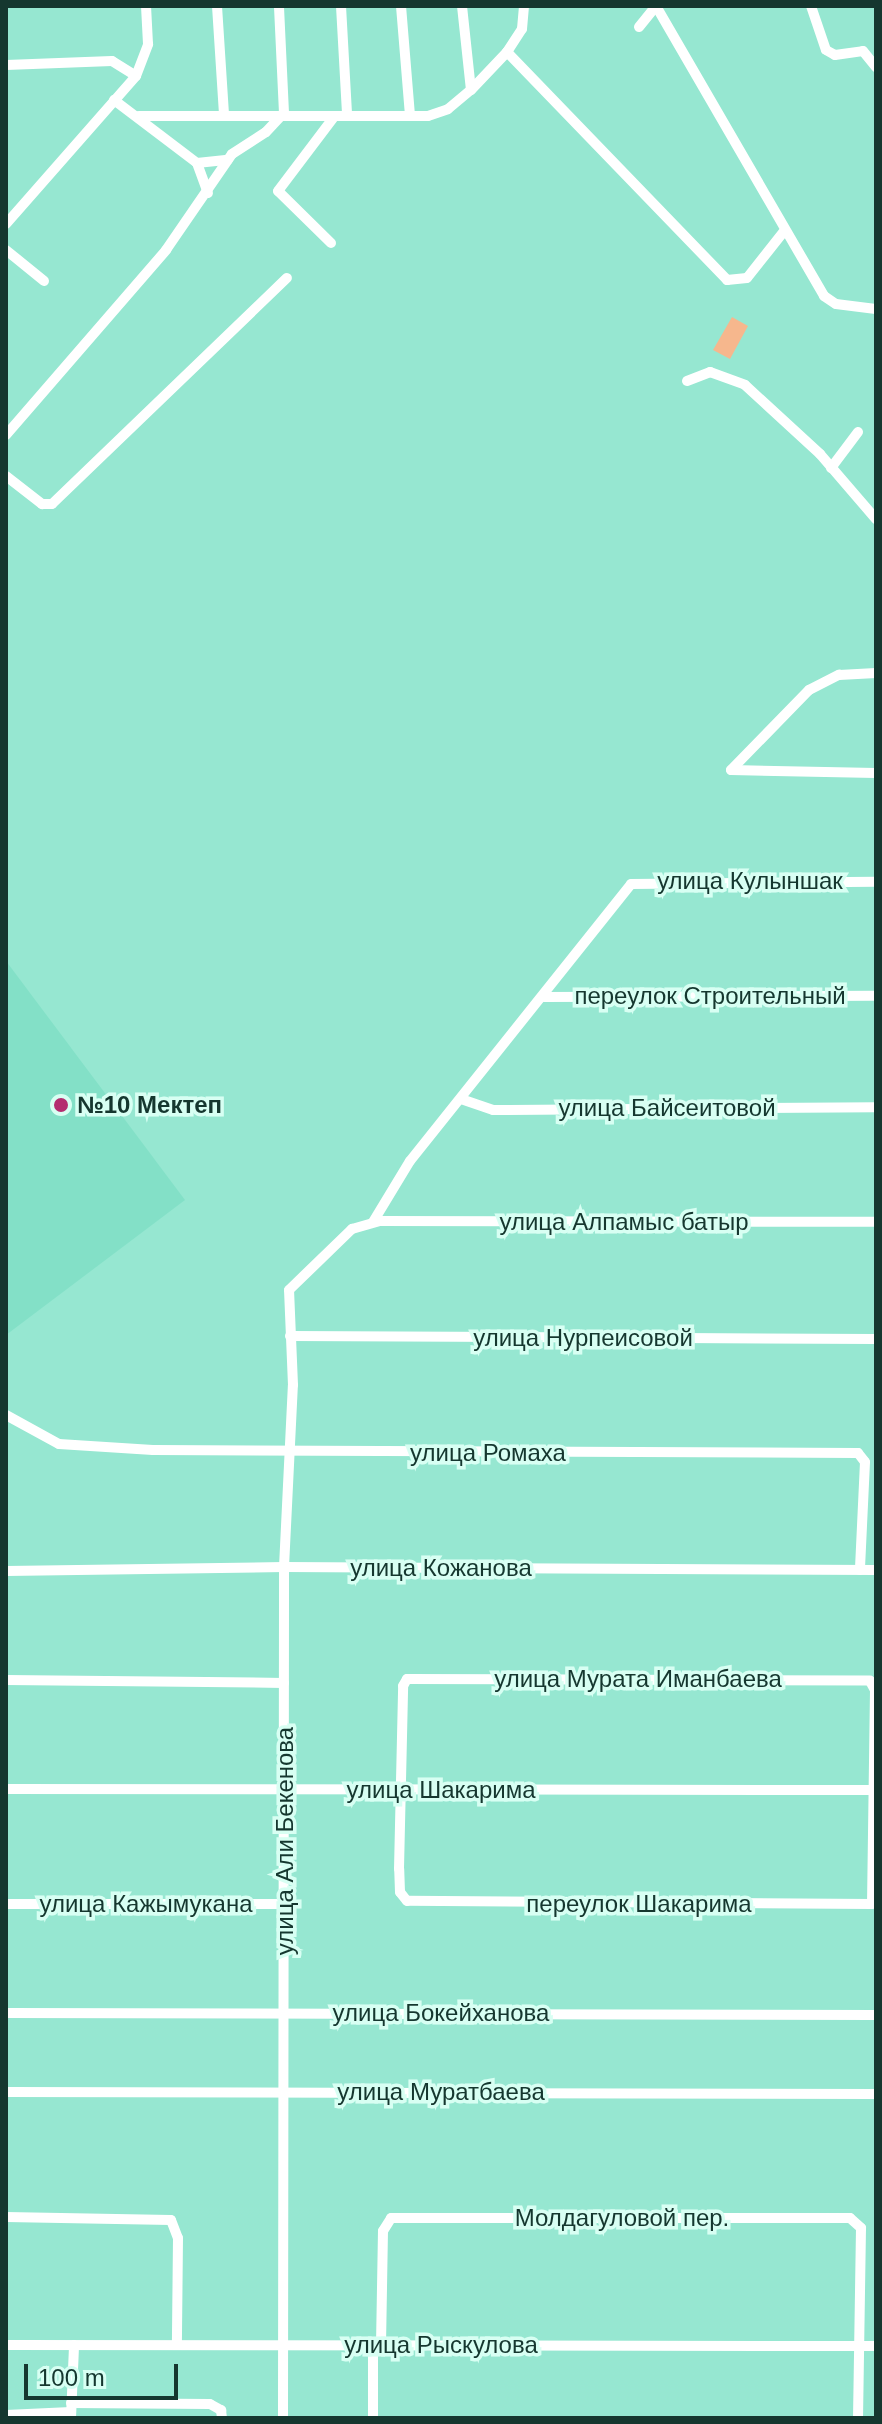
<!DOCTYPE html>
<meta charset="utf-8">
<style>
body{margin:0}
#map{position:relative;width:882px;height:2424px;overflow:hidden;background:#96e7d1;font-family:Arial,sans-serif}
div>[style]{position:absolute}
.built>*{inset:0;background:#83e0c7}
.green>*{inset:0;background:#f6b78d}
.minor>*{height:10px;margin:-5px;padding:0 5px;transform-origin:5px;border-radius:5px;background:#fff}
.dots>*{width:22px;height:22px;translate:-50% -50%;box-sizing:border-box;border:4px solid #d8fff3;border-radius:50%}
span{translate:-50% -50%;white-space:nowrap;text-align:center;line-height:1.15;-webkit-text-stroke:7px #d8fff3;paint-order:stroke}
.street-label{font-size:24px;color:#15372f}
.poi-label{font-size:24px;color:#15372f;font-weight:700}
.left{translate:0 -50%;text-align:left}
.frame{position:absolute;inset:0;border:8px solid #15372f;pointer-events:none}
.scale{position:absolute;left:24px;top:2364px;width:154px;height:36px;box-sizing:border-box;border:4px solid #15372f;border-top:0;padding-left:10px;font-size:24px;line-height:28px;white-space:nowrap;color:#15372f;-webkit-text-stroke:6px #d8fff3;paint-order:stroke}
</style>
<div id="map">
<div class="built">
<i style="clip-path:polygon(6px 961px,185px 1200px,6px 1335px)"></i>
</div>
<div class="green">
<i style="clip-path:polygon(732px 317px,748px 326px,730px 359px,713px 350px)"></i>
</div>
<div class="minor">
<i style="left:217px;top:6px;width:108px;rotate:86.3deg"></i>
<i style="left:341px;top:6px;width:109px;rotate:86.8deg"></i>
<i style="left:401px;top:6px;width:110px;rotate:85.3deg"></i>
<i style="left:462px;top:6px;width:84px;rotate:83.9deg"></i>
<i style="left:656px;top:6px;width:335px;rotate:59.9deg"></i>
<i style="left:824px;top:296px;width:14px;rotate:34deg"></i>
<i style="left:836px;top:304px;width:40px;rotate:7.1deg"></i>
<i style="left:811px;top:6px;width:46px;rotate:71.2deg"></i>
<i style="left:826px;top:50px;width:10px;rotate:29deg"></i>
<i style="left:835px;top:55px;width:28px;rotate:-8deg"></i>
<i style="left:863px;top:51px;width:21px;rotate:51deg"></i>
<i style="left:639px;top:27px;width:27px;rotate:-51deg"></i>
<i style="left:507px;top:52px;width:317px;rotate:46deg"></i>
<i style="left:727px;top:280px;width:20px;rotate:-6deg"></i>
<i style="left:747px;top:278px;width:61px;rotate:-51.6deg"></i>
<i style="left:6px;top:65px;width:106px;rotate:-2.2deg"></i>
<i style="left:112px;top:61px;width:28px;rotate:32deg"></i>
<i style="left:114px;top:100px;width:104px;rotate:37.2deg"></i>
<i style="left:197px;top:163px;width:32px;rotate:70deg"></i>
<i style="left:139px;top:116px;width:289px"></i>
<i style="left:428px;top:116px;width:21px;rotate:-19deg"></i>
<i style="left:448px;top:109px;width:30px;rotate:-40deg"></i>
<i style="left:471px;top:90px;width:52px;rotate:-46.5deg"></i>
<i style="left:507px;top:52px;width:27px;rotate:-57deg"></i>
<i style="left:522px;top:29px;width:23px;rotate:-85deg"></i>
<i style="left:197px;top:163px;width:31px;rotate:-6deg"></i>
<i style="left:6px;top:224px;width:197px;rotate:-48.7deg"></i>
<i style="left:136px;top:76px;width:34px;rotate:-69deg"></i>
<i style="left:148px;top:44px;width:38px;rotate:-93deg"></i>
<i style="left:331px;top:243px;width:74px;rotate:-135.5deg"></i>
<i style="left:278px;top:191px;width:93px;rotate:-52.9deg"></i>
<i style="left:6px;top:250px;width:49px;rotate:39.2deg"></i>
<i style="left:687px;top:381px;width:25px;rotate:-21deg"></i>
<i style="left:710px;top:372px;width:37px;rotate:20deg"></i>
<i style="left:745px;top:385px;width:102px;rotate:42.6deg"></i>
<i style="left:820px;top:454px;width:86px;rotate:49.3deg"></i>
<i style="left:6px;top:435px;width:245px;rotate:-49.1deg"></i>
<i style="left:166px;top:250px;width:116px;rotate:-55.5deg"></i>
<i style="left:232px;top:154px;width:40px;rotate:-32.9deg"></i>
<i style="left:266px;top:132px;width:26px;rotate:-47deg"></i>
<i style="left:284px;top:113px;width:107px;rotate:-92.7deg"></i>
<i style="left:831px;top:468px;width:45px;rotate:-53.1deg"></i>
<i style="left:6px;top:476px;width:46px;rotate:37.9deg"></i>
<i style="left:42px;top:504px;width:10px"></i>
<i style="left:52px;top:504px;width:326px;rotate:-43.9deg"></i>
<i style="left:731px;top:770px;width:112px;rotate:-45.7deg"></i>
<i style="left:809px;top:690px;width:34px;rotate:-27deg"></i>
<i style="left:839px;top:675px;width:37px;rotate:-3deg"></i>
<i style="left:731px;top:770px;width:145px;rotate:1.2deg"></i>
<i style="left:544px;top:997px;width:332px;rotate:-0.2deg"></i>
<i style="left:461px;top:1099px;width:34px;rotate:19deg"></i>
<i style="left:493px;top:1110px;width:383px;rotate:-0.4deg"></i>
<i style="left:373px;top:1222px;width:71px;rotate:-58.8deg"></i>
<i style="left:410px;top:1161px;width:354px;rotate:-51.4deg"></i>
<i style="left:631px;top:884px;width:245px;rotate:-0.5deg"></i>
<i style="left:290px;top:1336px;width:586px;rotate:0.29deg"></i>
<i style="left:6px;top:1415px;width:60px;rotate:28.7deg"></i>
<i style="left:59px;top:1444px;width:94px;rotate:3.7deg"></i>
<i style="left:153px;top:1450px;width:705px;rotate:0.24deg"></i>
<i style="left:858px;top:1453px;width:11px;rotate:52deg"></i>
<i style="left:865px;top:1462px;width:108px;rotate:92.7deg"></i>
<i style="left:6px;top:1571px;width:278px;rotate:-0.8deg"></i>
<i style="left:284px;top:1567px;width:592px;rotate:0.29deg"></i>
<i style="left:407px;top:1679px;width:463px;rotate:0.2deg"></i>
<i style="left:870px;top:1681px;width:10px;rotate:61deg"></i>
<i style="left:875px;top:1690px;width:214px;rotate:90.8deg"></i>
<i style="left:872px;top:1904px;width:465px;rotate:-179.6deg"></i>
<i style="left:407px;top:1901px;width:11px;rotate:-128deg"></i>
<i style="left:400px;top:1892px;width:23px;rotate:-92deg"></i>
<i style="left:399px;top:1869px;width:183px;rotate:-88.7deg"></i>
<i style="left:403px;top:1686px;width:8px;rotate:-60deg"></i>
<i style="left:6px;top:1680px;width:278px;rotate:0.6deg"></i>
<i style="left:6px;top:1789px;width:870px;rotate:0.07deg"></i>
<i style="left:6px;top:1904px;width:280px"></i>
<i style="left:6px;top:2013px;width:870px;rotate:0.13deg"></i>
<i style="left:6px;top:2092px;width:870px;rotate:0.13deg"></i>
<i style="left:6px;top:2217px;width:165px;rotate:1deg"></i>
<i style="left:171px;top:2220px;width:19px;rotate:69deg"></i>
<i style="left:178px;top:2238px;width:104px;rotate:90.6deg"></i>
<i style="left:6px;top:2345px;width:870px;rotate:0.07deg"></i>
<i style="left:373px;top:2345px;width:73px;rotate:90deg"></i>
<i style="left:381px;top:2345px;width:114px;rotate:-89deg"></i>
<i style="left:383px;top:2231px;width:15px;rotate:-58deg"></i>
<i style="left:391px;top:2218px;width:459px"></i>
<i style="left:850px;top:2218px;width:15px;rotate:42deg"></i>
<i style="left:861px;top:2228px;width:190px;rotate:90.9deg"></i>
<i style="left:71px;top:2403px;width:139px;rotate:0.4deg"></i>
<i style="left:210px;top:2404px;width:13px;rotate:29deg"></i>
<i style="left:221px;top:2410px;width:8px;rotate:83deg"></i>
<i style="left:6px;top:2415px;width:65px;rotate:-2.6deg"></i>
<i style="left:71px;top:2418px;width:73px;rotate:-87.6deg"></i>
<i style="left:283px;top:2418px;width:851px;rotate:-89.93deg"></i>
<i style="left:284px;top:1567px;width:182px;rotate:-87.2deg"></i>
<i style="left:293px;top:1385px;width:95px;rotate:-92.4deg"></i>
<i style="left:289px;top:1290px;width:88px;rotate:-44.1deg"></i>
<i style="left:352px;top:1229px;width:29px;rotate:-16deg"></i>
<i style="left:380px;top:1221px;width:496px;rotate:0.1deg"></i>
</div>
<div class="dots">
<i style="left:61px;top:1105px;background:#b42d70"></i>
</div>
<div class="street-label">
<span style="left:750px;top:881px">улица Кулыншак</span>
<span style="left:710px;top:996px">переулок Строительный</span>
<span style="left:667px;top:1108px">улица Байсеитовой</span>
<span style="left:624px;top:1222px">улица Алпамыс батыр</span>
<span style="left:583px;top:1338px">улица Нурпеисовой</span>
<span style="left:488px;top:1453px">улица Ромаха</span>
<span style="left:441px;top:1568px">улица Кожанова</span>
<span style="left:638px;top:1679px">улица Мурата Иманбаева</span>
<span style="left:441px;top:1790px">улица Шакарима</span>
<span style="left:285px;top:1841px;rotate:-90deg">улица Али Бекенова</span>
<span style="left:146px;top:1904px">улица Кажымукана</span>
<span style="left:639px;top:1904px">переулок Шакарима</span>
<span style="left:441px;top:2013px">улица Бокейханова</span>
<span style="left:441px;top:2092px">улица Муратбаева</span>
<span style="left:622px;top:2218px">Молдагуловой пер.</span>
<span style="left:441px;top:2345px">улица Рыскулова</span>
</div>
<div class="poi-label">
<span class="left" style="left:77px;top:1105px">№10 Мектеп</span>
</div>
<div class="frame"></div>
<div class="scale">100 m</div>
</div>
